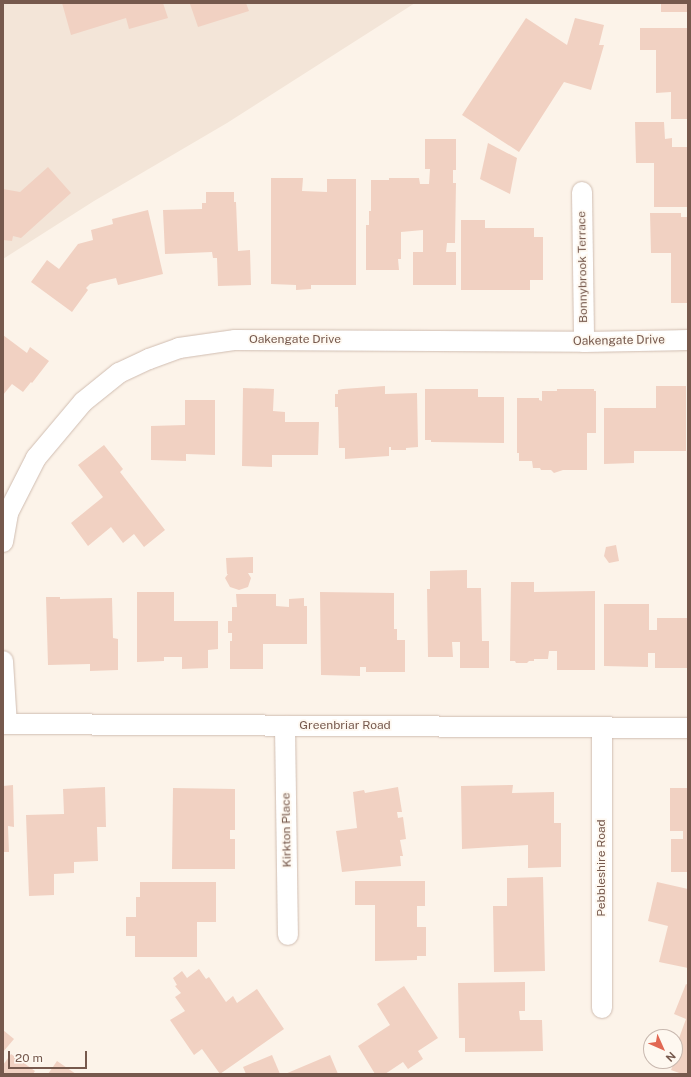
<!DOCTYPE html>
<style>
body{margin:0}
#map{position:relative;width:691px;height:1077px;overflow:hidden;background:#fcf3e9;font-family:"Public Sans",sans-serif}
div>[style]{position:absolute}
.residential>*{inset:0;background:#f3e5d8}
.building>*{inset:0;background:#f1d1c2}
.roads{filter:drop-shadow(0 0 1px #d0bdb1) drop-shadow(0 0 1px #d0bdb1)}
.minor>*{height:20px;margin:-10px;padding:0 10px;transform-origin:10px;border-radius:10px;background:#fff}
span{translate:-50% -50%;white-space:nowrap;text-align:center;line-height:1.15;-webkit-text-stroke:3.5px #fef8f0;paint-order:stroke}
.street-label{font-size:12px;color:#76594d}
.frame{position:absolute;inset:0;border:4px solid #76594d;pointer-events:none}
.north{position:absolute;left:643px;top:1029px;width:40px;height:40px;box-sizing:border-box;background:#fef8f0;border:1px solid #c8b8af;border-radius:50%;rotate:135deg;font-size:11px;font-weight:700;line-height:16px;text-align:center;color:#76594d}
.north::after{content:'';display:block;margin:auto;width:14px;height:18px;background:#e16853;clip-path:polygon(50% 0,100% 100%,50% 72%,0 100%)}
.scale{position:absolute;left:8px;top:1051px;width:79px;height:18px;box-sizing:border-box;border:2px solid #76594d;border-top:0;padding-left:5px;font-size:12px;line-height:14px;white-space:nowrap;color:#76594d;-webkit-text-stroke:3px #fef8f0;paint-order:stroke}
</style>
<div id="map">
<div class="residential">
<i style="clip-path:polygon(3px 3px,415px 3px,227px 123px,94px 201px,3px 259px)"></i>
</div>
<div class="building">
<i style="clip-path:polygon(62px 3px,163px 3px,168px 18px,129px 29px,126px 18px,71px 35px)"></i>
<i style="clip-path:polygon(194px 3px,246px 3px,249px 11px,198px 27px,190px 4px)"></i>
<i style="clip-path:polygon(661px 3px,688px 3px,688px 12px,661px 12px)"></i>
<i style="clip-path:polygon(526px 18px,567px 45px,575px 18px,604px 25px,599px 45px,604px 45px,591px 90px,564px 82px,519px 152px,462px 115px)"></i>
<i style="clip-path:polygon(640px 28px,688px 28px,688px 119px,671px 119px,671px 92px,656px 93px,656px 50px,640px 50px)"></i>
<i style="clip-path:polygon(635px 122px,664px 122px,665px 139px,672px 138px,672px 147px,688px 147px,688px 207px,654px 207px,654px 163px,636px 163px)"></i>
<i style="clip-path:polygon(425px 139px,456px 139px,456px 170px,453px 170px,453px 183px,456px 183px,455px 243px,447px 243px,446px 252px,456px 252px,456px 285px,413px 285px,413px 252px,423px 252px,423px 230px,401px 232px,401px 259px,398px 259px,399px 270px,366px 270px,366px 225px,369px 225px,369px 211px,371px 211px,371px 180px,389px 180px,389px 178px,419px 178px,420px 184px,429px 184px,430px 169px,425px 169px)"></i>
<i style="clip-path:polygon(488px 143px,517px 158px,510px 194px,480px 179px)"></i>
<i style="clip-path:polygon(48px 167px,71px 193px,21px 238px,13px 236px,12px 241px,3px 240px,3px 189px,20px 192px)"></i>
<i style="clip-path:polygon(271px 178px,303px 178px,302px 191px,327px 192px,327px 179px,356px 179px,356px 285px,311px 285px,311px 289px,296px 290px,296px 285px,271px 284px)"></i>
<i style="clip-path:polygon(206px 192px,234px 192px,234px 202px,236px 202px,238px 251px,250px 250px,251px 285px,218px 286px,217px 258px,213px 258px,212px 252px,165px 254px,163px 210px,202px 209px,202px 203px,206px 203px)"></i>
<i style="clip-path:polygon(148px 210px,163px 274px,118px 285px,116px 278px,90px 284px,86px 288px,88px 290px,72px 312px,31px 282px,47px 260px,59px 269px,78px 244px,93px 240px,91px 230px,113px 224px,112px 219px)"></i>
<i style="clip-path:polygon(650px 213px,681px 213px,681px 217px,688px 217px,688px 303px,671px 303px,671px 253px,651px 253px)"></i>
<i style="clip-path:polygon(461px 220px,485px 220px,485px 228px,534px 228px,534px 237px,543px 237px,543px 280px,530px 280px,530px 290px,461px 290px)"></i>
<i style="clip-path:polygon(3px 335px,27px 353px,30px 347px,49px 361px,32px 383px,31px 382px,23px 392px,12px 384px,3px 395px)"></i>
<i style="clip-path:polygon(385px 386px,385px 394px,417px 393px,418px 447px,406px 448px,406px 450px,391px 450px,391px 447px,389px 447px,389px 456px,345px 459px,345px 448px,339px 448px,338px 407px,335px 407px,335px 394px,338px 394px,338px 390px,343px 389px)"></i>
<i style="clip-path:polygon(656px 386px,686px 386px,686px 451px,634px 451px,634px 463px,604px 464px,604px 408px,656px 408px)"></i>
<i style="clip-path:polygon(243px 388px,274px 389px,273px 411px,285px 412px,285px 422px,319px 422px,318px 455px,272px 455px,272px 467px,242px 466px)"></i>
<i style="clip-path:polygon(425px 389px,478px 389px,478px 397px,504px 397px,504px 443px,431px 442px,431px 440px,425px 440px)"></i>
<i style="clip-path:polygon(557px 389px,594px 389px,594px 391px,596px 391px,596px 433px,587px 433px,587px 470px,563px 470px,554px 473px,551px 470px,541px 470px,540px 468px,533px 468px,532px 461px,519px 461px,519px 453px,517px 453px,517px 398px,539px 398px,539px 400px,542px 401px,542px 391px,557px 391px)"></i>
<i style="clip-path:polygon(185px 400px,215px 400px,215px 455px,186px 454px,186px 461px,151px 460px,151px 426px,185px 425px)"></i>
<i style="clip-path:polygon(104px 445px,123px 469px,120px 472px,165px 530px,144px 547px,134px 534px,123px 543px,111px 527px,88px 546px,71px 523px,103px 497px,78px 465px)"></i>
<i style="clip-path:polygon(616px 545px,619px 561px,609px 563px,604px 556px,606px 547px)"></i>
<i style="clip-path:polygon(253px 557px,253px 573px,248px 573px,251px 578px,248px 587px,239px 590px,230px 587px,225px 578px,228px 574px,227px 574px,226px 558px)"></i>
<i style="clip-path:polygon(467px 570px,467px 588px,481px 588px,482px 641px,489px 641px,489px 668px,460px 668px,460px 642px,452px 642px,453px 657px,428px 657px,427px 589px,430px 589px,430px 571px)"></i>
<i style="clip-path:polygon(511px 582px,534px 582px,534px 592px,595px 591px,595px 670px,557px 670px,557px 651px,549px 651px,548px 659px,534px 659px,534px 661px,529px 661px,527px 663px,516px 663px,515px 661px,510px 661px)"></i>
<i style="clip-path:polygon(137px 592px,174px 592px,174px 621px,218px 621px,218px 649px,208px 650px,208px 668px,182px 669px,182px 657px,164px 657px,164px 661px,137px 662px)"></i>
<i style="clip-path:polygon(320px 592px,394px 593px,394px 629px,397px 629px,397px 640px,405px 640px,405px 672px,366px 672px,366px 667px,360px 667px,360px 676px,321px 675px)"></i>
<i style="clip-path:polygon(236px 594px,276px 594px,276px 606px,289px 607px,289px 599px,304px 598px,304px 606px,307px 606px,307px 644px,263px 644px,263px 669px,230px 669px,230px 641px,232px 641px,232px 633px,228px 633px,228px 621px,232px 621px,232px 607px,237px 607px)"></i>
<i style="clip-path:polygon(46px 597px,60px 597px,60px 599px,112px 598px,113px 638px,118px 639px,118px 670px,90px 671px,90px 664px,48px 665px)"></i>
<i style="clip-path:polygon(604px 604px,649px 604px,649px 630px,657px 630px,657px 618px,688px 618px,688px 668px,655px 668px,655px 653px,648px 653px,648px 667px,604px 666px)"></i>
<i style="clip-path:polygon(13px 785px,14px 827px,8px 826px,9px 852px,3px 852px,3px 786px)"></i>
<i style="clip-path:polygon(513px 785px,512px 793px,554px 792px,554px 823px,561px 823px,561px 867px,528px 868px,528px 845px,462px 849px,461px 786px)"></i>
<i style="clip-path:polygon(105px 787px,106px 827px,97px 827px,98px 861px,74px 862px,74px 873px,54px 874px,54px 895px,29px 896px,26px 815px,64px 814px,63px 789px)"></i>
<i style="clip-path:polygon(398px 787px,402px 812px,397px 812px,398px 818px,403px 817px,406px 839px,400px 840px,403px 856px,400px 856px,401px 866px,342px 872px,336px 831px,357px 828px,353px 792px,364px 790px,365px 793px)"></i>
<i style="clip-path:polygon(173px 788px,235px 789px,235px 830px,230px 830px,230px 839px,235px 839px,235px 869px,172px 869px)"></i>
<i style="clip-path:polygon(670px 788px,688px 788px,688px 872px,671px 872px,671px 839px,683px 839px,683px 831px,670px 831px)"></i>
<i style="clip-path:polygon(543px 877px,545px 971px,494px 972px,493px 906px,507px 906px,507px 878px)"></i>
<i style="clip-path:polygon(355px 881px,425px 881px,425px 906px,417px 906px,417px 927px,426px 927px,426px 956px,417px 956px,417px 960px,375px 961px,375px 905px,355px 905px)"></i>
<i style="clip-path:polygon(140px 882px,216px 882px,216px 922px,197px 922px,197px 957px,135px 957px,135px 936px,126px 936px,126px 917px,136px 917px,136px 897px,140px 897px)"></i>
<i style="clip-path:polygon(657px 882px,688px 889px,688px 968px,659px 962px,668px 926px,648px 921px)"></i>
<i style="clip-path:polygon(199px 969px,206px 979px,209px 977px,226px 1002px,233px 996px,237px 1003px,257px 989px,284px 1029px,220px 1074px,202px 1049px,194px 1055px,170px 1020px,185px 1011px,175px 997px,181px 993px,175px 986px,177px 985px,173px 978px,182px 971px,187px 978px)"></i>
<i style="clip-path:polygon(525px 982px,525px 1011px,519px 1011px,520px 1020px,542px 1020px,543px 1051px,465px 1052px,465px 1038px,459px 1038px,458px 983px)"></i>
<i style="clip-path:polygon(686px 984px,688px 985px,688px 1074px,682px 1074px,671px 1070px,682px 1043px,678px 1041px,686px 1019px,674px 1014px)"></i>
<i style="clip-path:polygon(404px 986px,438px 1038px,418px 1051px,423px 1059px,408px 1069px,403px 1062px,385px 1074px,375px 1074px,358px 1046px,390px 1025px,377px 1004px)"></i>
<i style="clip-path:polygon(3px 1030px,14px 1039px,3px 1052px)"></i>
<i style="clip-path:polygon(11px 1054px,35px 1071px,33px 1074px,3px 1074px,3px 1065px)"></i>
<i style="clip-path:polygon(272px 1055px,280px 1074px,246px 1074px,243px 1067px)"></i>
<i style="clip-path:polygon(330px 1055px,338px 1074px,285px 1074px)"></i>
<i style="clip-path:polygon(57px 1061px,76px 1074px,48px 1074px)"></i>
</div>
<div class="roads">
<div class="minor">
<i style="left:582px;top:192px;width:150px;rotate:89.2deg"></i>
<i style="left:3px;top:542px;width:29px;rotate:-80deg"></i>
<i style="left:8px;top:513px;width:62px;rotate:-63deg"></i>
<i style="left:36px;top:458px;width:73px;rotate:-50deg"></i>
<i style="left:83px;top:402px;width:46px;rotate:-38.9deg"></i>
<i style="left:119px;top:373px;width:33px;rotate:-25deg"></i>
<i style="left:149px;top:359px;width:32px;rotate:-20deg"></i>
<i style="left:179px;top:348px;width:57px;rotate:-8.1deg"></i>
<i style="left:235px;top:340px;width:349px;rotate:0.3deg"></i>
<i style="left:584px;top:342px;width:104px;rotate:-1.1deg"></i>
<i style="left:3px;top:661px;width:63px;rotate:86.4deg"></i>
<i style="left:3px;top:724px;width:685px;rotate:0.33deg"></i>
<i style="left:285px;top:726px;width:209px;rotate:89.2deg"></i>
<i style="left:602px;top:1008px;width:281px;rotate:-90deg"></i>
</div>
</div>
<div class="street-label">
<span style="left:583px;top:267px;rotate:-91deg">Bonnybrook Terrace</span>
<span style="left:295px;top:340px">Oakengate Drive</span>
<span style="left:619px;top:341px;rotate:-1deg">Oakengate Drive</span>
<span style="left:345px;top:726px">Greenbriar Road</span>
<span style="left:287px;top:830px;rotate:-91deg">Kirkton Place</span>
<span style="left:602px;top:868px;rotate:-90deg">Pebbleshire Road</span>
</div>
<div class="frame"></div>
<div class="north">N</div>
<div class="scale">20 m</div>
</div>
